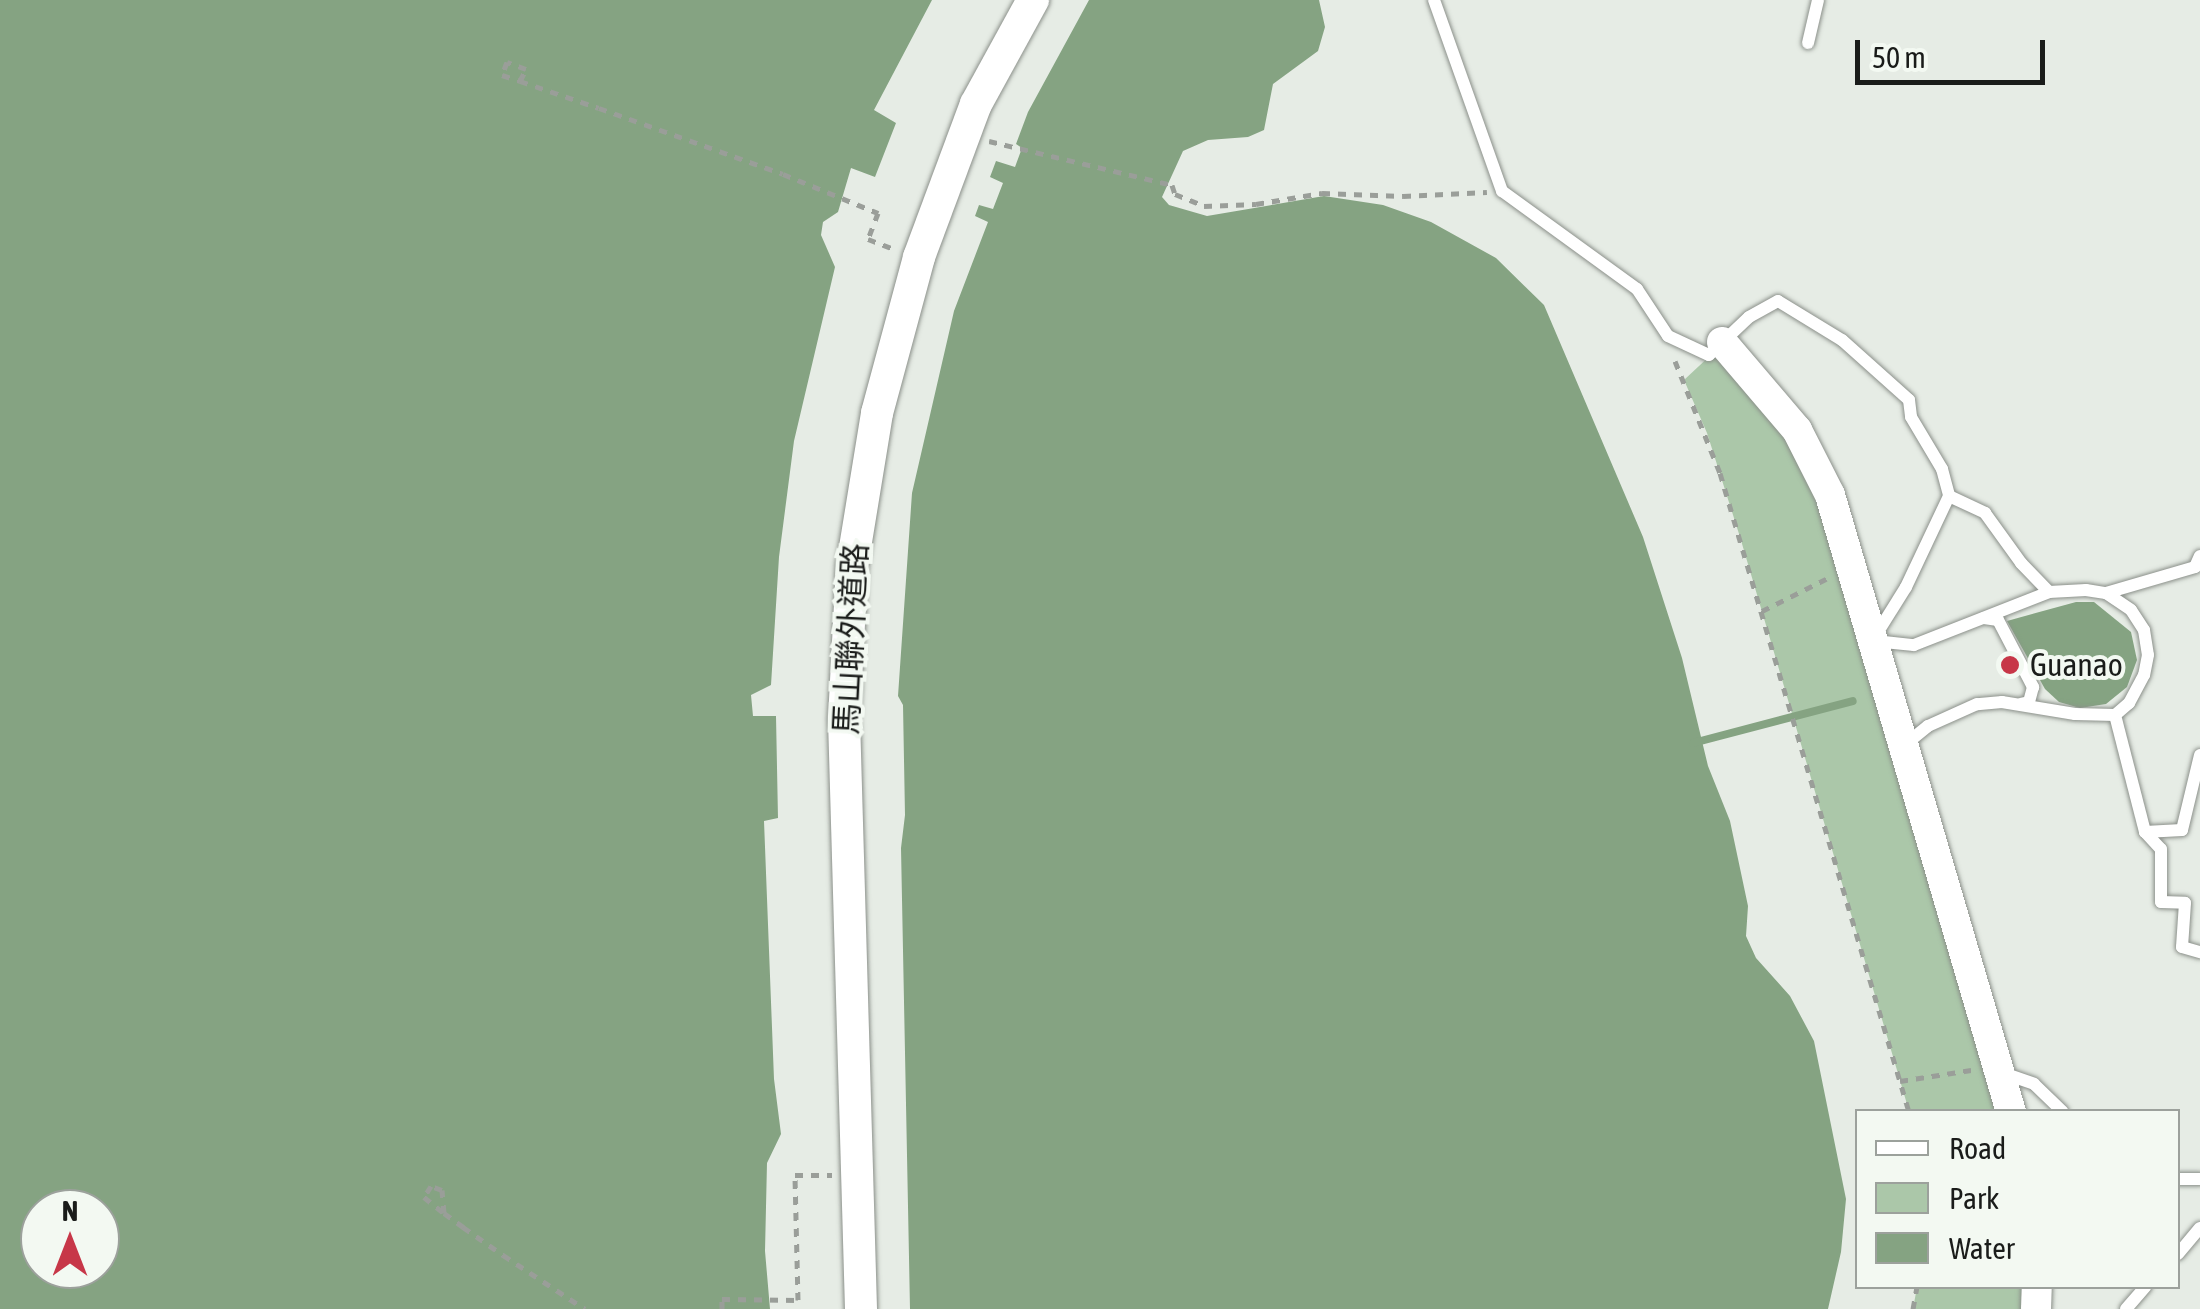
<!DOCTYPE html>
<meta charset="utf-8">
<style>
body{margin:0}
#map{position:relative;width:2200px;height:1309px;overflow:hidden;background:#e6ece5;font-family:"Asap Condensed","Noto Sans TC",sans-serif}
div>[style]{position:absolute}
.green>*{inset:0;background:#abc7a9}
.water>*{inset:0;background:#85a382}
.stream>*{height:8px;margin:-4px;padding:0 4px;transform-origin:4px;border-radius:4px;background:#85a382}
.path>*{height:5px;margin-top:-2.5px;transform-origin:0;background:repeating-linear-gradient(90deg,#9a9e99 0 8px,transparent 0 16px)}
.roads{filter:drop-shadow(0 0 2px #8b908a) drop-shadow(0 0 2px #8b908a)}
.service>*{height:12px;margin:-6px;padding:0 6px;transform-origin:6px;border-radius:6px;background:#fff}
.tertiary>*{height:30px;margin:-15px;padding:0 15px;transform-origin:15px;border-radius:15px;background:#fff}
.secondary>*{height:32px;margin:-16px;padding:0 16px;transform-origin:16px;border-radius:16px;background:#fff}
.dots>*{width:28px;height:28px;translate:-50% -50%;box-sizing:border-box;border:5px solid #f3f9f2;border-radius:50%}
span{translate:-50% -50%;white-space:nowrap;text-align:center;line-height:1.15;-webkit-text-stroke:8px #f3f9f2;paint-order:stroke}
.street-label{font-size:32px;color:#1a1c1a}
.poi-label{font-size:32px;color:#1a1c1a}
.left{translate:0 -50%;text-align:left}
.legend{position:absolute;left:1855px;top:1109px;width:325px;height:180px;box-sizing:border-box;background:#f3f9f2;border:2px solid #9ca19c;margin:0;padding:12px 18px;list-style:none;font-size:30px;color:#1a1c1a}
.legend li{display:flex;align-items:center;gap:20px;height:50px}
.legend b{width:50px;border:2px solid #9ca19c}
.north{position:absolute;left:20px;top:1189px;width:100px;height:100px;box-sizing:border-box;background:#f3f9f2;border:2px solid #9ca19c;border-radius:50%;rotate:0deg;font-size:28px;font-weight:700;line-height:40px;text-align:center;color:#1a1c1a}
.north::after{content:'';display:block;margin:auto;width:35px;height:45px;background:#c73748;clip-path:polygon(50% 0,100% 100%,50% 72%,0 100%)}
.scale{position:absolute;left:1855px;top:40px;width:190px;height:45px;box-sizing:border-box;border:5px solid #1a1c1a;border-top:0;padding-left:12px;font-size:30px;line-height:35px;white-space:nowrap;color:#1a1c1a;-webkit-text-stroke:8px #f3f9f2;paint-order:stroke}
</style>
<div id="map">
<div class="green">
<i style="clip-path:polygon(1714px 352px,1797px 430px,2011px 1111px,1909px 1111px,1740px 537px,1707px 433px,1684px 380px)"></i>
<i style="clip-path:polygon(1917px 1287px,2037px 1287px,2036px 1309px,1913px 1309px)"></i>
</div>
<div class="water">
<i style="clip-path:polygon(evenodd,0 0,932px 0,874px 110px,896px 123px,875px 177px,851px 168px,838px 212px,823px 222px,821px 235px,835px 267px,794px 441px,779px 557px,771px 685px,751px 695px,753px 716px,776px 716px,778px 818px,764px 821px,774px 1079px,781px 1134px,767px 1163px,765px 1251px,770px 1309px,0 1309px,0 0,40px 1209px,100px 1209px,100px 1269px,40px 1269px,40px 1209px)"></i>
<i style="clip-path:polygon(1089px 0,1319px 0,1325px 27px,1318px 51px,1273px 84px,1264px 130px,1248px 137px,1208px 140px,1183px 151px,1162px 197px,1169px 205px,1207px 216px,1324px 196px,1383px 205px,1431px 222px,1496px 258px,1544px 305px,1643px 537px,1682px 658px,1708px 766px,1730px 821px,1748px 906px,1746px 936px,1756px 958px,1790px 996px,1814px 1041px,1846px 1199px,1841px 1252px,1828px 1309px,910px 1309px,901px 848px,905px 815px,903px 705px,898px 696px,912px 493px,954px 311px,988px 222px,975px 216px,979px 205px,993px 209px,1003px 183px,990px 177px,996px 161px,1015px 167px,1022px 148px,1016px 144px,1028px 112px)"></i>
<i style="clip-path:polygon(2076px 602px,2094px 602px,2131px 632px,2137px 660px,2127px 687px,2106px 704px,2080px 708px,2059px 702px,2045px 689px,2007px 621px)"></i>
</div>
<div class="stream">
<i style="left:1693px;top:743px;width:165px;rotate:-14.7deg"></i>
</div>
<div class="path">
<i style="left:520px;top:81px;width:13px;rotate:-63deg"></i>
<i style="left:526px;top:69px;width:20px;rotate:-160deg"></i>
<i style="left:507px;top:62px;width:14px;rotate:111deg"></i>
<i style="left:502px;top:75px;width:19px;rotate:18deg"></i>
<i style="left:520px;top:81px;width:83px;rotate:18.9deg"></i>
<i style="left:599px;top:108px;width:195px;rotate:19.7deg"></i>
<i style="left:783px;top:174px;width:103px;rotate:22.3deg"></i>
<i style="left:878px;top:213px;width:28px;rotate:111deg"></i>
<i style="left:868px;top:239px;width:26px;rotate:21deg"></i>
<i style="left:989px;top:141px;width:188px;rotate:13.5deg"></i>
<i style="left:1172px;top:185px;width:9px;rotate:72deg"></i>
<i style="left:1175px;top:194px;width:31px;rotate:22deg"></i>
<i style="left:1204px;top:206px;width:52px;rotate:-2.2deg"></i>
<i style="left:1256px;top:204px;width:67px;rotate:-9.5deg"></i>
<i style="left:1322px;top:193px;width:81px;rotate:2.1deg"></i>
<i style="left:1403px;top:196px;width:84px;rotate:-2.7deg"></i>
<i style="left:1675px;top:361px;width:121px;rotate:68.1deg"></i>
<i style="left:1720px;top:473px;width:666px;rotate:73.52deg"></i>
<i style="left:1762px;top:611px;width:72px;rotate:-26.6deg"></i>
<i style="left:1900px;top:1081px;width:72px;rotate:-8.8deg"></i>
<i style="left:444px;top:1213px;width:23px;rotate:-95deg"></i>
<i style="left:442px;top:1190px;width:12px;rotate:-160deg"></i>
<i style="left:431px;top:1186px;width:13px;rotate:122deg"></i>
<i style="left:424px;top:1197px;width:26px;rotate:39deg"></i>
<i style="left:444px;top:1213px;width:24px;rotate:36deg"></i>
<i style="left:463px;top:1227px;width:49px;rotate:35deg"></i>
<i style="left:503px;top:1255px;width:98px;rotate:33.4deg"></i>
<i style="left:722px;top:1309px;width:10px;rotate:-90deg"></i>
<i style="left:722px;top:1299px;width:76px;rotate:0.8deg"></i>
<i style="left:798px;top:1300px;width:125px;rotate:-91.4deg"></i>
<i style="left:795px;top:1175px;width:37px"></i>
<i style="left:1913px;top:1309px;width:23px;rotate:-80deg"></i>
</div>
<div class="roads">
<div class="service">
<i style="left:1434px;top:0;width:203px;rotate:70.4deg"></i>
<i style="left:1502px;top:191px;width:167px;rotate:36deg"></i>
<i style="left:1637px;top:289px;width:56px;rotate:56.6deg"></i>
<i style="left:1668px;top:336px;width:45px;rotate:24.9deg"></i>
<i style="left:1709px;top:355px;width:55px;rotate:-43.5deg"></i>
<i style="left:1749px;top:317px;width:33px;rotate:-29deg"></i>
<i style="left:1778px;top:301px;width:75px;rotate:31.4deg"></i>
<i style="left:1842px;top:340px;width:90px;rotate:41.8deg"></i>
<i style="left:1909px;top:400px;width:17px;rotate:83deg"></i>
<i style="left:1911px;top:417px;width:61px;rotate:59.2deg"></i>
<i style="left:1942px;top:469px;width:28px;rotate:75deg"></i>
<i style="left:1949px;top:496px;width:101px;rotate:115.3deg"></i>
<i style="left:1906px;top:587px;width:57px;rotate:122deg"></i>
<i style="left:1808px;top:43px;width:44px;rotate:-76.9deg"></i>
<i style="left:1949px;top:496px;width:40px;rotate:25deg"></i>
<i style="left:1985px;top:513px;width:62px;rotate:54.2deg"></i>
<i style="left:2021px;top:563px;width:40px;rotate:46deg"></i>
<i style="left:2106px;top:593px;width:93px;rotate:-16.3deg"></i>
<i style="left:2195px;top:567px;width:12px;rotate:-66deg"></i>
<i style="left:1984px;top:618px;width:14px;rotate:8deg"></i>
<i style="left:1998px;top:620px;width:76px;rotate:62.4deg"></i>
<i style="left:2033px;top:687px;width:16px;rotate:105deg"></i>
<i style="left:2029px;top:702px;width:8px;rotate:166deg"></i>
<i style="left:1875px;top:635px;width:11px;rotate:38deg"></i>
<i style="left:1884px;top:642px;width:30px;rotate:6deg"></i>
<i style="left:1914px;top:645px;width:145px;rotate:-21.4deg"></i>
<i style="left:2049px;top:592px;width:37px;rotate:-3deg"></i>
<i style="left:2086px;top:590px;width:20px;rotate:9deg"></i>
<i style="left:2106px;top:593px;width:30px;rotate:34deg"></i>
<i style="left:2131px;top:610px;width:24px;rotate:57deg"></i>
<i style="left:2144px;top:630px;width:25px;rotate:81deg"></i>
<i style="left:2148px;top:655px;width:20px;rotate:101deg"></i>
<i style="left:2144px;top:675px;width:32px;rotate:118deg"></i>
<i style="left:2129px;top:703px;width:18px;rotate:139deg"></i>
<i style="left:2115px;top:715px;width:40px;rotate:-178.6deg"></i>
<i style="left:2075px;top:714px;width:74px;rotate:-170.7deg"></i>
<i style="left:2002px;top:702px;width:25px;rotate:175deg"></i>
<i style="left:1977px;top:704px;width:54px;rotate:155.8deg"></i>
<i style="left:1928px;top:726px;width:27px;rotate:141deg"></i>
<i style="left:2115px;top:715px;width:121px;rotate:75.6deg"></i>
<i style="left:2145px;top:832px;width:23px;rotate:47deg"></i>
<i style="left:2161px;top:849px;width:53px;rotate:90deg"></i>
<i style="left:2161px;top:902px;width:24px;rotate:2deg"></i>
<i style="left:2185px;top:903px;width:44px;rotate:93.9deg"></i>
<i style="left:2182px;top:947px;width:19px;rotate:16deg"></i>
<i style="left:2145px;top:832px;width:37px;rotate:-3deg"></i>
<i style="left:2182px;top:830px;width:77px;rotate:-76.5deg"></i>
<i style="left:2000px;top:1072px;width:36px;rotate:19deg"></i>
<i style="left:2034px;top:1084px;width:40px;rotate:44deg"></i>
<i style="left:2178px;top:1179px;width:22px"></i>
<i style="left:2178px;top:1254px;width:34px;rotate:-50deg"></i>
<i style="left:2126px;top:1309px;width:30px;rotate:-49deg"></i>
</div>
<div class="tertiary">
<i style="left:1722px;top:342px;width:116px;rotate:49.6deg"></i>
<i style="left:1797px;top:430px;width:73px;rotate:63.1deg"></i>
<i style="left:1830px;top:495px;width:643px;rotate:73.65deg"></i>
<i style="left:2036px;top:1309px;width:23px;rotate:-88deg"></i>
</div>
<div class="secondary">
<i style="left:861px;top:1309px;width:590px;rotate:-91.65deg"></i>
<i style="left:844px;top:719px;width:153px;rotate:-87deg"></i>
<i style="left:852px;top:566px;width:155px;rotate:-80.7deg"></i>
<i style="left:877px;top:413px;width:162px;rotate:-74.9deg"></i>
<i style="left:919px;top:257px;width:163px;rotate:-69.6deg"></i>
<i style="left:976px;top:104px;width:119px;rotate:-61.3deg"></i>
</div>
</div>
<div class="dots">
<i style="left:2010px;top:665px;background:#c73748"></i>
</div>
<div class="street-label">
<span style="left:851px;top:639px;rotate:-87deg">馬山聯外道路</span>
</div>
<div class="poi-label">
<span class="left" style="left:2030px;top:665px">Guanao</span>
</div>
<ul class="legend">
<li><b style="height:12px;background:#fff"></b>Road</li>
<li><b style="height:28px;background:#abc7a9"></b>Park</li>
<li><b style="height:28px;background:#85a382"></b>Water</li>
</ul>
<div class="north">N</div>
<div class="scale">50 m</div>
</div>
